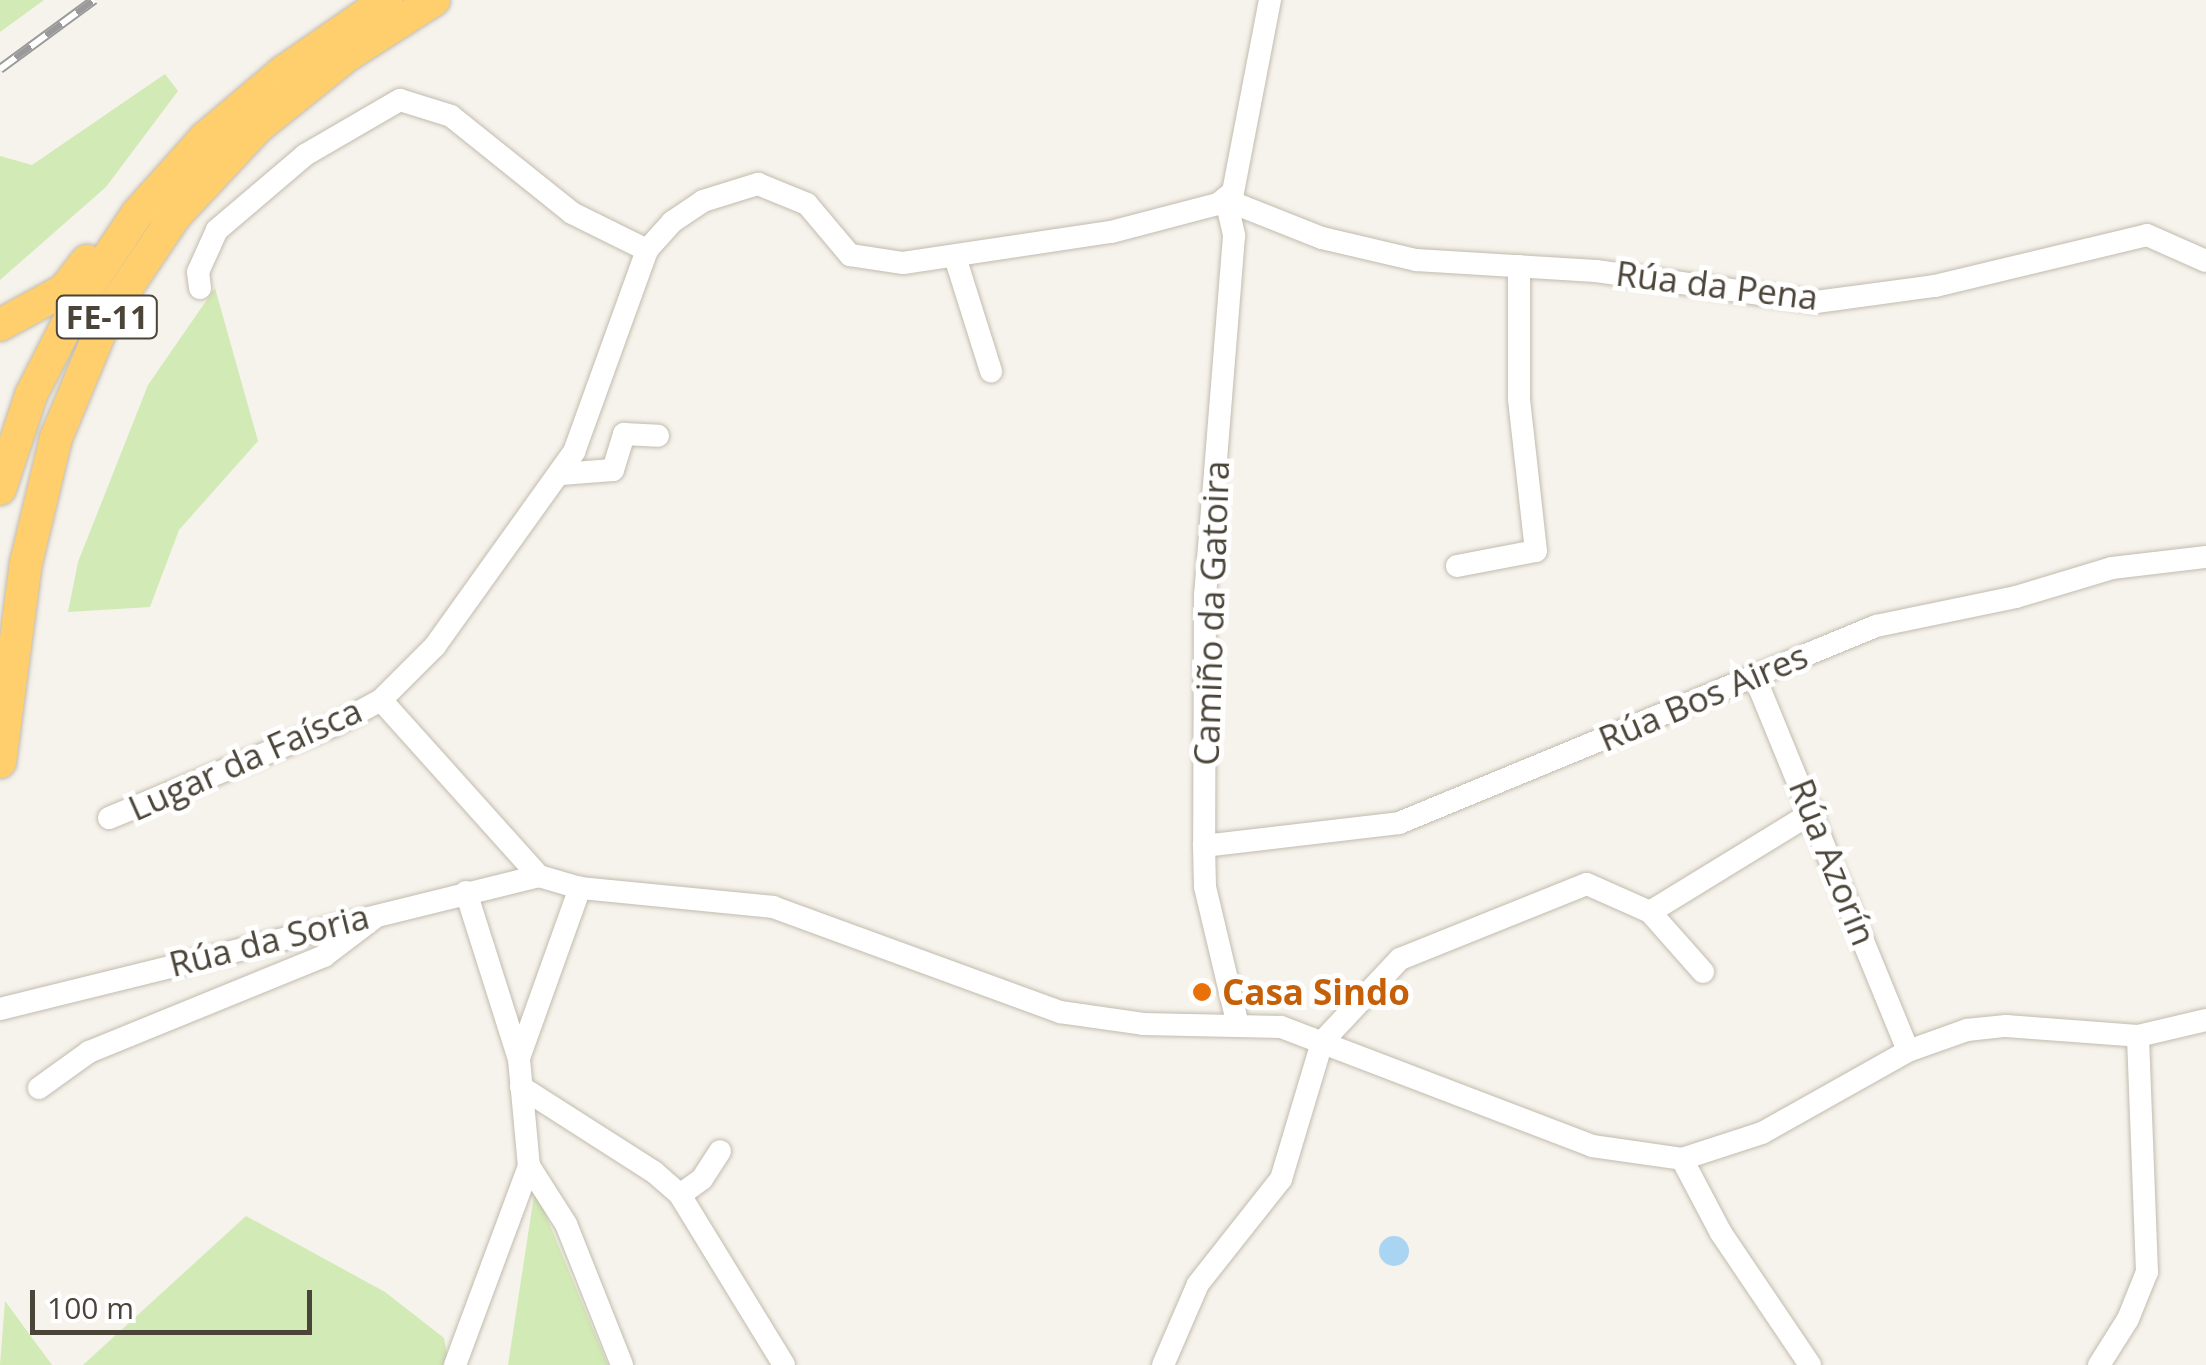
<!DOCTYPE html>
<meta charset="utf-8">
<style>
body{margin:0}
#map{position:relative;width:2206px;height:1365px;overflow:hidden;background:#f6f3ec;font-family:"Open Sans",sans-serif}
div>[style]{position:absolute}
.green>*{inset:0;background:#d2eab5}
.water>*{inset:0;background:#a9d4f2}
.round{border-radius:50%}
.roads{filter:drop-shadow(0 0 2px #c2bbae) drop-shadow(0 0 2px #c2bbae)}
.minor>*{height:22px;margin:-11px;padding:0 11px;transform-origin:11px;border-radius:11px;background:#fff}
.highway>*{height:32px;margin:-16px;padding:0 16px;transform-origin:16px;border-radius:16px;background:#ffcf6e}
.rail>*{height:10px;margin-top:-5px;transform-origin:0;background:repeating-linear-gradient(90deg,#fff 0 19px,#9a9a9a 0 38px);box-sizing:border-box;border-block:2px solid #9a9a9a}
.dots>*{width:28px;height:28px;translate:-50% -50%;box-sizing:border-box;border:5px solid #fff;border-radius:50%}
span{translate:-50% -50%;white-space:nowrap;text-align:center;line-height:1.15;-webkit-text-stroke:10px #fff;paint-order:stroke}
.shield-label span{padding:2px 8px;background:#fff;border:2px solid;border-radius:8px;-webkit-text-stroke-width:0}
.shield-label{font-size:32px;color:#4b4439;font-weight:700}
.street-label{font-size:35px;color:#4b4439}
.food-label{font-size:35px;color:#c56008;font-weight:700}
.left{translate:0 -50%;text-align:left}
.scale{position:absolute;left:30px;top:1290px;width:282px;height:45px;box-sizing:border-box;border:5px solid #4b4439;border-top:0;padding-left:12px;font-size:30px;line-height:35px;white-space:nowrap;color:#4b4439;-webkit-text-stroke:8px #fff;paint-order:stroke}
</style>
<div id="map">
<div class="green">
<i style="clip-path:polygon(0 0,44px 0,0 32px)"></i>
<i style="clip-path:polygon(165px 74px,178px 91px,106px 187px,0 280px,0 156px,32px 165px)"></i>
<i style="clip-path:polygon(215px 288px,258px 441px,179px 530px,150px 607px,68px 612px,78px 562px,148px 385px)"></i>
<i style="clip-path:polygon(535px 1189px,608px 1365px,508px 1365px)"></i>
<i style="clip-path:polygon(246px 1216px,385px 1292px,444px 1338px,449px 1365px,83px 1365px)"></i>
<i style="clip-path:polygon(5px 1301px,52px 1365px,0 1365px)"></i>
</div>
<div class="water">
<i class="round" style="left:1379px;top:1236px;width:30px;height:30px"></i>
</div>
<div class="roads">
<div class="minor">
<i style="left:1226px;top:200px;width:103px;rotate:21.6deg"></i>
<i style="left:1322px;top:238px;width:97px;rotate:13.2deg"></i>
<i style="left:1416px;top:260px;width:180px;rotate:3.5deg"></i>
<i style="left:1596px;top:271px;width:222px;rotate:8deg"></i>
<i style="left:1816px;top:302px;width:120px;rotate:-7.7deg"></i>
<i style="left:1935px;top:286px;width:218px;rotate:-13.5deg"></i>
<i style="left:2147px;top:235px;width:64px;rotate:23.8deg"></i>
<i style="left:1226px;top:200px;width:37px;rotate:77deg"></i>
<i style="left:1234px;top:236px;width:359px;rotate:94.6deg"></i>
<i style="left:1205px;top:594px;width:252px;rotate:90.2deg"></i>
<i style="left:1204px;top:846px;width:41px;rotate:88.6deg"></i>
<i style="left:1205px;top:887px;width:142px;rotate:76.6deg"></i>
<i style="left:955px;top:257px;width:120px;rotate:72.5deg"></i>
<i style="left:200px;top:288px;width:16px;rotate:-97deg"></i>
<i style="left:198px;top:272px;width:46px;rotate:-65.7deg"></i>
<i style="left:217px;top:230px;width:116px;rotate:-40.4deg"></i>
<i style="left:305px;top:155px;width:110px;rotate:-30.1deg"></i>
<i style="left:400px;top:100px;width:53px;rotate:17.4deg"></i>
<i style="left:451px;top:116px;width:155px;rotate:38.7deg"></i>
<i style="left:572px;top:213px;width:84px;rotate:26.3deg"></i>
<i style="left:561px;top:474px;width:52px;rotate:-4.4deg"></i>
<i style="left:613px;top:470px;width:38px;rotate:-73deg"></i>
<i style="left:624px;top:434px;width:34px;rotate:3deg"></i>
<i style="left:1457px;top:566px;width:80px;rotate:-10.8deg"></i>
<i style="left:1536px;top:551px;width:153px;rotate:-96.4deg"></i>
<i style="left:1519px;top:399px;width:133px;rotate:-90deg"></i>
<i style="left:1754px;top:675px;width:406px;rotate:67.7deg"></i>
<i style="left:381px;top:700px;width:237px;rotate:48.1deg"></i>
<i style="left:109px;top:818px;width:244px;rotate:-22.4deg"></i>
<i style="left:335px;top:725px;width:52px;rotate:-28.5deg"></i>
<i style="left:381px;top:700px;width:76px;rotate:-45deg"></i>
<i style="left:435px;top:646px;width:239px;rotate:-54.4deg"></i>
<i style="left:574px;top:452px;width:215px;rotate:-70.1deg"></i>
<i style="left:647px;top:250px;width:38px;rotate:-48deg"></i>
<i style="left:672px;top:222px;width:37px;rotate:-34deg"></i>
<i style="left:703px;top:201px;width:58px;rotate:-17.2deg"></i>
<i style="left:758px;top:184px;width:53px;rotate:22.2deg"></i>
<i style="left:807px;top:204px;width:67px;rotate:49.9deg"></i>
<i style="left:850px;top:255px;width:54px;rotate:8.6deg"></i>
<i style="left:903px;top:263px;width:210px;rotate:-8.5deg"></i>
<i style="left:1111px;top:232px;width:111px;rotate:-14.7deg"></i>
<i style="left:1218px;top:204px;width:19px;rotate:-39deg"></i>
<i style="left:1233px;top:192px;width:196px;rotate:-79.1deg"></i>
<i style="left:1204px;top:846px;width:196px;rotate:-6.7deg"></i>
<i style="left:1399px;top:823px;width:516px;rotate:-22.44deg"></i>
<i style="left:1876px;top:626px;width:143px;rotate:-11.7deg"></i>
<i style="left:2016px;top:597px;width:100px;rotate:-16.8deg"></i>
<i style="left:2112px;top:568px;width:95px;rotate:-6.7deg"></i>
<i style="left:466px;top:892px;width:175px;rotate:72.4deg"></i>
<i style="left:519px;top:1059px;width:107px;rotate:84.7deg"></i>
<i style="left:529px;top:1166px;width:69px;rotate:57.5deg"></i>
<i style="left:566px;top:1224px;width:152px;rotate:68.3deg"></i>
<i style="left:1650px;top:912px;width:80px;rotate:48.5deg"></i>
<i style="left:0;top:1009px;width:555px;rotate:-13.86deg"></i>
<i style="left:539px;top:876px;width:43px;rotate:16.3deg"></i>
<i style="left:580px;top:888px;width:194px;rotate:5.6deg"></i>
<i style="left:773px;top:907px;width:306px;rotate:20.1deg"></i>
<i style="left:1060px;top:1012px;width:84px;rotate:8.2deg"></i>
<i style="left:1143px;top:1024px;width:138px;rotate:1.2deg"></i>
<i style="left:1281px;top:1027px;width:333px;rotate:20.9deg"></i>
<i style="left:1592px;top:1146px;width:91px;rotate:8.2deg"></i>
<i style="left:1682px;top:1159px;width:84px;rotate:-18deg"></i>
<i style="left:1762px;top:1133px;width:167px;rotate:-29.3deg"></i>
<i style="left:1908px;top:1051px;width:63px;rotate:-19.6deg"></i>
<i style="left:1967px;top:1030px;width:39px;rotate:-6deg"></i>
<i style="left:2006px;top:1026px;width:132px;rotate:4.3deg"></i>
<i style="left:2138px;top:1036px;width:70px;rotate:-13.2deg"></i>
<i style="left:519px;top:1058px;width:181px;rotate:-70.3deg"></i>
<i style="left:521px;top:1087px;width:158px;rotate:32.6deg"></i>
<i style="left:654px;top:1172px;width:35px;rotate:41deg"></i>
<i style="left:680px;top:1195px;width:199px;rotate:58.5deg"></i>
<i style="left:39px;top:1088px;width:62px;rotate:-35.8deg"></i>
<i style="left:89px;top:1052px;width:254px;rotate:-22.2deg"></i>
<i style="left:324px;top:956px;width:61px;rotate:-37.1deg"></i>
<i style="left:1682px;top:1159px;width:84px;rotate:62.2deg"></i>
<i style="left:1721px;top:1233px;width:159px;rotate:56deg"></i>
<i style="left:680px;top:1195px;width:27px;rotate:-36deg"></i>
<i style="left:702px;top:1179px;width:33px;rotate:-57deg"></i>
<i style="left:455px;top:1365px;width:212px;rotate:-69.6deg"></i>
<i style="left:1163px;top:1365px;width:88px;rotate:-66.6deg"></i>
<i style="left:1198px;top:1284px;width:134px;rotate:-51.7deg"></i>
<i style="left:1281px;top:1179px;width:143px;rotate:-73.3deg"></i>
<i style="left:1322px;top:1042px;width:114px;rotate:-46.8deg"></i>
<i style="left:1400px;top:959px;width:201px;rotate:-21.9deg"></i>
<i style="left:1587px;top:884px;width:69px;rotate:24deg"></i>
<i style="left:1650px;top:912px;width:193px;rotate:-31.5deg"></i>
<i style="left:2099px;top:1365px;width:54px;rotate:-57.8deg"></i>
<i style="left:2128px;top:1319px;width:51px;rotate:-68deg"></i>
<i style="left:2147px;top:1272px;width:236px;rotate:-92.2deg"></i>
</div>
<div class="highway">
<i style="left:0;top:325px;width:73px;rotate:-28.7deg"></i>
<i style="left:64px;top:290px;width:37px;rotate:-52deg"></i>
<i style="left:0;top:489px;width:99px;rotate:-71.7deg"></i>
<i style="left:31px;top:395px;width:106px;rotate:-62.9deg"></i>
<i style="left:79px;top:301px;width:105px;rotate:-56.3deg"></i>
<i style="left:137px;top:214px;width:102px;rotate:-48.2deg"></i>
<i style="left:205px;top:138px;width:102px;rotate:-40.2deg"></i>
<i style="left:283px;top:72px;width:126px;rotate:-34.7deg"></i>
<i style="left:0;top:762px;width:201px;rotate:-82.6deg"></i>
<i style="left:26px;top:563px;width:129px;rotate:-76.5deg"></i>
<i style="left:56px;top:438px;width:128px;rotate:-67.4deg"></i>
<i style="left:105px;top:320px;width:125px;rotate:-56.1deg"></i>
<i style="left:175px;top:216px;width:122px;rotate:-47deg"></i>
<i style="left:258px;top:127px;width:115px;rotate:-38.7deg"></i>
<i style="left:348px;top:55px;width:102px;rotate:-32.6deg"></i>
</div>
</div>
<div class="rail">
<i style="left:0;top:69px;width:117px;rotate:-36.3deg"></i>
</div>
<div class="dots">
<i style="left:1202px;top:992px;background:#e8710a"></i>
</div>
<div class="shield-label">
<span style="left:107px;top:317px">FE-11</span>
</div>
<div class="street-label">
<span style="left:1717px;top:285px;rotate:7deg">Rúa da Pena</span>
<span style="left:1211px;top:613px;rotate:-88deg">Camiño da Gatoira</span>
<span style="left:1703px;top:697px;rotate:-23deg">Rúa Bos Aires</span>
<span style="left:245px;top:759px;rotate:-24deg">Lugar da Faísca</span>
<span style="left:1833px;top:862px;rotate:68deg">Rúa Azorín</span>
<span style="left:269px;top:940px;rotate:-14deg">Rúa da Soria</span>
</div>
<div class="food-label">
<span class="left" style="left:1222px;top:992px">Casa Sindo</span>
</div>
<div class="scale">100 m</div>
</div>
